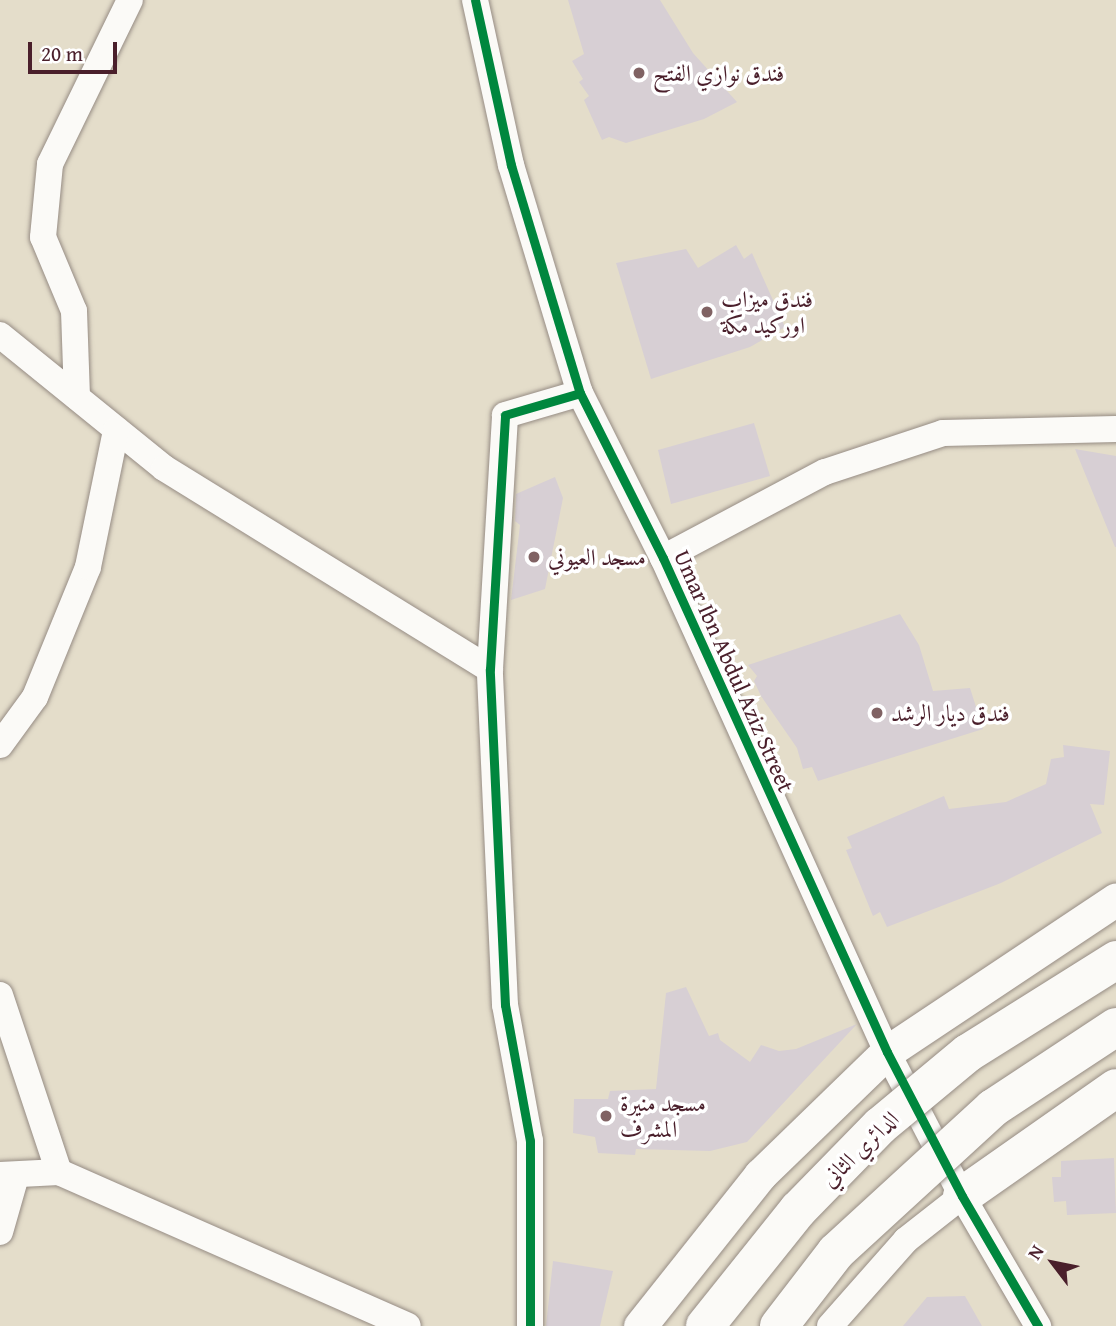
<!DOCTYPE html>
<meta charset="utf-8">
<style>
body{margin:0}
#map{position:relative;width:1116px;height:1326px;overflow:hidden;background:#e4ddca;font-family:"Gentium Book Plus",Amiri,serif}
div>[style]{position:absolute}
.building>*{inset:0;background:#d7cfd4}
.roads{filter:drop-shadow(0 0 2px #968c84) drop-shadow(0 0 2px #968c84)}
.minor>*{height:26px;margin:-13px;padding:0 13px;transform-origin:13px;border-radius:13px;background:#fbfaf7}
.tertiary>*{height:33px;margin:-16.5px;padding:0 16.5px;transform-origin:16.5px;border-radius:16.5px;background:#fbfaf7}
.motorway>*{height:38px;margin:-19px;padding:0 19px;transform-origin:19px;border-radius:19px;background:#fbfaf7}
.bridges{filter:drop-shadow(0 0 2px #968c84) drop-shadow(0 0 2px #968c84)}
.motorway-bridge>*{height:38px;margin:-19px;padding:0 19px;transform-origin:19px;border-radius:19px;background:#fbfaf7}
.cycleway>*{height:9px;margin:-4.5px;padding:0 4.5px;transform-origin:4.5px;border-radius:4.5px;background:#00873e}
.dots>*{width:19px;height:19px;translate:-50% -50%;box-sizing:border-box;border:4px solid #fff;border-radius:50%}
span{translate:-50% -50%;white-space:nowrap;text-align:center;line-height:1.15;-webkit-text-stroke:7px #fff;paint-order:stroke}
.poi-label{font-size:23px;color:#4a1f2b}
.left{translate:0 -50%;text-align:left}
.street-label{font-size:23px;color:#4a1f2b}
.north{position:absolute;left:1018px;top:1228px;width:70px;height:70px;-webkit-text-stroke:5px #fff;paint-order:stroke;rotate:302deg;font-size:19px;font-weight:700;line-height:28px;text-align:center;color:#4a1f2b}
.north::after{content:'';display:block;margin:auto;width:24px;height:32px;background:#4a1f2b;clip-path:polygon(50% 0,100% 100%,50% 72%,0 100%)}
.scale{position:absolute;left:28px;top:42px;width:89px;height:32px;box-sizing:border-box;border:4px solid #4a1f2b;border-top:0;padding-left:9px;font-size:21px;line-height:24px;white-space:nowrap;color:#4a1f2b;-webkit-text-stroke:5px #fff;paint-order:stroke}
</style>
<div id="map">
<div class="building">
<i style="clip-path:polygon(568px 0,660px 0,693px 53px,737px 102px,704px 119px,626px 143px,609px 137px,602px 140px,584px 100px,589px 96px,579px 82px,583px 79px,572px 61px,584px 54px)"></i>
<i style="clip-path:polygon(736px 245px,744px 259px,752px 253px,785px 327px,750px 347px,651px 379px,616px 263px,686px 249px,698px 268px)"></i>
<i style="clip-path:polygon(754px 423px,770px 476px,671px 504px,658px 450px)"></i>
<i style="clip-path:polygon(1075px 449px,1116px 456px,1116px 547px,1115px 547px)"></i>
<i style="clip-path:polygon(555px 477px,563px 498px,545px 589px,511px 600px,520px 525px,515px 521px,516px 494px)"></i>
<i style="clip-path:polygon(900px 614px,919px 645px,933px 691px,970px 688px,983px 729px,818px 781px,812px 767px,803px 769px,797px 748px,761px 696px,754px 681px,757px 676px,748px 665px)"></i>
<i style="clip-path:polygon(1063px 745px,1110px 751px,1104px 805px,1090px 804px,1102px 833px,1001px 883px,887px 927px,880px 912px,873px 916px,846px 850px,852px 848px,847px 837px,944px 796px,949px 809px,1006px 802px,1046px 784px,1051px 759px,1064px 757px)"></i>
<i style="clip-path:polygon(686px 987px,709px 1036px,718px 1033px,720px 1040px,750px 1062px,761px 1045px,779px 1051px,796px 1049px,857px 1024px,747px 1142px,710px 1151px,636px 1149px,635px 1155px,598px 1153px,595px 1137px,573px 1133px,574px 1099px,608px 1099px,610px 1091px,656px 1089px,666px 993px)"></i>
<i style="clip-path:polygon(1114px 1158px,1116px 1213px,1067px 1215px,1066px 1201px,1054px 1202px,1052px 1177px,1061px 1177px,1061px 1161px)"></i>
<i style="clip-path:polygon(553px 1261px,613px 1271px,600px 1326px,546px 1326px)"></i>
<i style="clip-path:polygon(965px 1296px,982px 1326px,903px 1326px,927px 1297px)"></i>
</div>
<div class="roads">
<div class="minor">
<i style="left:475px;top:0;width:169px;rotate:77.7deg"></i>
<i style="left:511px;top:165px;width:238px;rotate:73.2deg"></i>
<i style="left:580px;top:393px;width:185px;rotate:63.3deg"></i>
<i style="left:663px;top:558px;width:542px;rotate:65.61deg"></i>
<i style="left:887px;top:1052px;width:162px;rotate:62.5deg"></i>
<i style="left:962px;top:1196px;width:151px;rotate:59.7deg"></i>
<i style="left:0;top:335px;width:211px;rotate:39deg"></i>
<i style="left:164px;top:468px;width:383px;rotate:31.7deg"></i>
<i style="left:77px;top:397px;width:86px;rotate:-92deg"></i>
<i style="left:74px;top:311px;width:80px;rotate:-112.7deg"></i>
<i style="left:43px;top:237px;width:73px;rotate:-84.5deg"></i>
<i style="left:50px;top:164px;width:182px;rotate:-64deg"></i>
<i style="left:663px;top:558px;width:183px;rotate:-28deg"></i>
<i style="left:825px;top:472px;width:124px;rotate:-18.3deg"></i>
<i style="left:943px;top:433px;width:173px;rotate:-1.3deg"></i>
<i style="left:0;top:745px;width:59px;rotate:-53.9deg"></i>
<i style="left:35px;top:697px;width:140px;rotate:-67.8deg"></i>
<i style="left:88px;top:567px;width:140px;rotate:-78.4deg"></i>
<i style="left:0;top:995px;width:187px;rotate:71.6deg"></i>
<i style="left:0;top:1175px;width:59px;rotate:-2.9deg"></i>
<i style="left:59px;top:1172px;width:381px;rotate:23.8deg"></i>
<i style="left:0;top:1232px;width:58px;rotate:-74.1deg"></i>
<i style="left:530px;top:1326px;width:185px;rotate:-90deg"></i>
<i style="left:530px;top:1141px;width:138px;rotate:-100.4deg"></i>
<i style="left:505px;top:1005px;width:336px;rotate:-92.6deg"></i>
<i style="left:490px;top:669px;width:254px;rotate:-86.6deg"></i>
<i style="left:505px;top:415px;width:78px;rotate:-16.3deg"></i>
<i style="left:830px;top:1326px;width:115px;rotate:-48.5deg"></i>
<i style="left:906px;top:1240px;width:71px;rotate:-38.2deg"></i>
</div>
<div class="tertiary">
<i style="left:640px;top:1326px;width:193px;rotate:-51.5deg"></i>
<i style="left:760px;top:1175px;width:177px;rotate:-44.1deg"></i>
<i style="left:887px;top:1052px;width:275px;rotate:-33.7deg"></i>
</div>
<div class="motorway">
<i style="left:962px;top:1196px;width:188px;rotate:-35deg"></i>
</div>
</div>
<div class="bridges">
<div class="motorway-bridge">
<i style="left:705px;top:1326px;width:149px;rotate:-51.3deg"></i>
<i style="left:798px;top:1210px;width:117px;rotate:-45.7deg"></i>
<i style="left:880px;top:1126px;width:114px;rotate:-39.7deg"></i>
<i style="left:968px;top:1053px;width:175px;rotate:-32.1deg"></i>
<i style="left:779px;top:1326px;width:93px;rotate:-52.4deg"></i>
<i style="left:836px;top:1252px;width:213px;rotate:-42.5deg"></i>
<i style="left:993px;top:1108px;width:147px;rotate:-33.4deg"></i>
</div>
</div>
<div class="cycleway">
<i style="left:475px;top:0;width:169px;rotate:77.7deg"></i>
<i style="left:511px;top:165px;width:238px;rotate:73.2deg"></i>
<i style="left:580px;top:393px;width:185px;rotate:63.3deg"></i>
<i style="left:663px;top:558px;width:542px;rotate:65.61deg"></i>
<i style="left:887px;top:1052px;width:162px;rotate:62.5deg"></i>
<i style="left:962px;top:1196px;width:151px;rotate:59.7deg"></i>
<i style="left:530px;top:1326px;width:185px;rotate:-90deg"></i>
<i style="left:530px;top:1141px;width:138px;rotate:-100.4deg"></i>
<i style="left:505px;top:1005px;width:336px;rotate:-92.6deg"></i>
<i style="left:490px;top:669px;width:254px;rotate:-86.6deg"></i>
<i style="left:505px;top:415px;width:78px;rotate:-16.3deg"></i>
</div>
<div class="dots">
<i style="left:639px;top:73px;background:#806263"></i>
<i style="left:707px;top:312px;background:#806263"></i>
<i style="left:534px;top:557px;background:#806263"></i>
<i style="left:877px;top:713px;background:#806263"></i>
<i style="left:606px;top:1116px;background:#806263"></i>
</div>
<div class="poi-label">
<span class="left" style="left:653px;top:73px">فندق نوازي الفتح</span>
<span class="left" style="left:721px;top:312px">فندق ميزاب<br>اوركيد مكة</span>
<span class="left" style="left:548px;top:557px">مسجد العيوني</span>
<span class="left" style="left:891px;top:713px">فندق ديار الرشد</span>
<span class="left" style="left:620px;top:1116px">مسجد منيرة<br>المشرف</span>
</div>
<div class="street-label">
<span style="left:734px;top:671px;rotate:66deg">Umar Ibn Abdul Aziz Street</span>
<span style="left:860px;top:1149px;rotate:-44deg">الدائري الثاني</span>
</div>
<div class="north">N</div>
<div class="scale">20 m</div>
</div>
